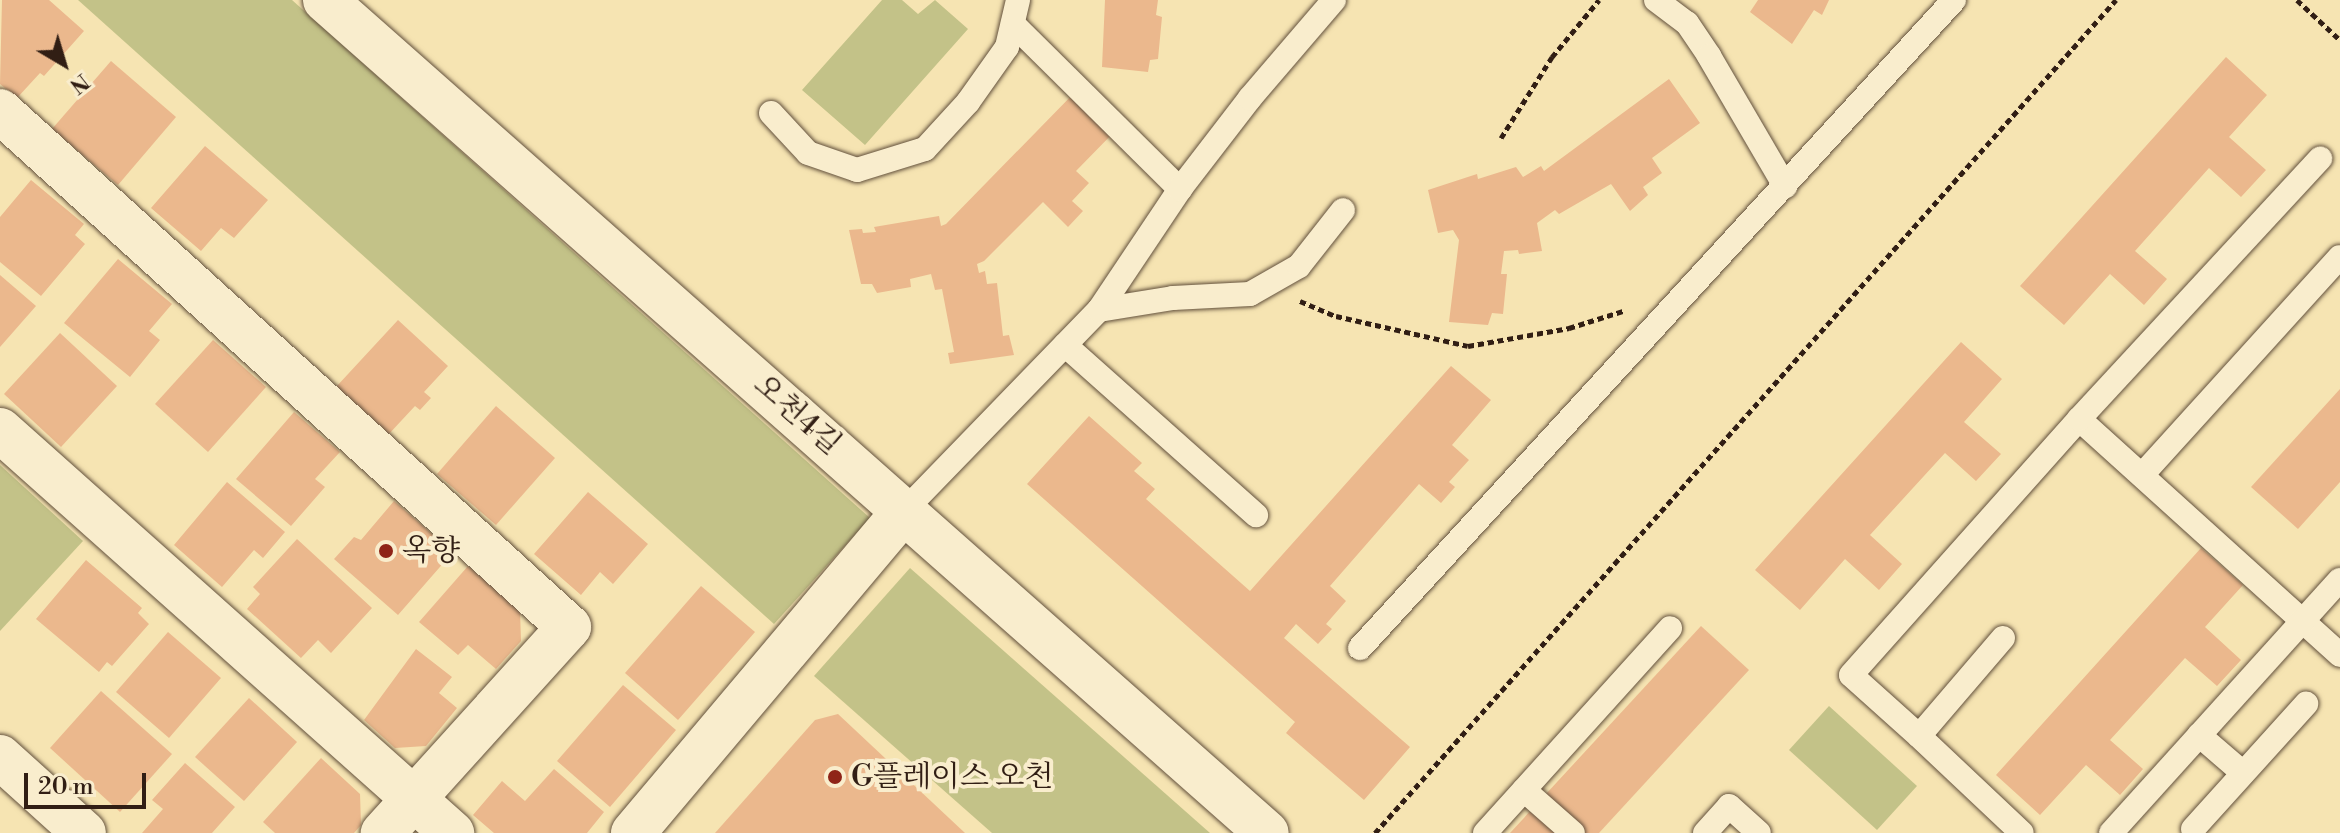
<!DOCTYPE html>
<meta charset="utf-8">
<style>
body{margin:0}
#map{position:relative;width:2340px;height:833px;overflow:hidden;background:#f6e4b2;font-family:"Libre Bodoni","Noto Serif KR",serif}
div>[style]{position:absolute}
.green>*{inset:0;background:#c3c288}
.building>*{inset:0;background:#ebb88d}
.path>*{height:5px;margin-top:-2.5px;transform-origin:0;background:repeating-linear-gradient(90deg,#311e14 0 6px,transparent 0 10px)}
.roads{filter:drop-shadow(0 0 2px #62503c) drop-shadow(0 0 2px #62503c)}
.lane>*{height:24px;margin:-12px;padding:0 12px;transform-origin:12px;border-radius:12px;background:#f9edcd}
.street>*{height:44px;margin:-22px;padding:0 22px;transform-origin:22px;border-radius:22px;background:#f9edcd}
.secondary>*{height:44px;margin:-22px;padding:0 22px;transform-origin:22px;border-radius:22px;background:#f9edcd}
.dots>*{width:22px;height:22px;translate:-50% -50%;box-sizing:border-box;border:4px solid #f9edcd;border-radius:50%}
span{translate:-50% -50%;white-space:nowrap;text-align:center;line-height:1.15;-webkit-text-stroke:8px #f9edcd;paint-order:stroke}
.street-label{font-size:30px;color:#311e14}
.poi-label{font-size:30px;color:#311e14}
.left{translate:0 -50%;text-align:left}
.north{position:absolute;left:24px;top:24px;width:80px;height:80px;-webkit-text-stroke:6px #f9edcd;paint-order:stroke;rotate:142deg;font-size:22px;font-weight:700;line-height:32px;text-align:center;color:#311e14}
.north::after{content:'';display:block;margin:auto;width:28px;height:36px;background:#311e14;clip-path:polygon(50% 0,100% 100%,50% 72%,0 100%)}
.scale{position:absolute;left:24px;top:773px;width:122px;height:36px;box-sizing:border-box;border:4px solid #311e14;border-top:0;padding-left:10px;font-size:24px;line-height:28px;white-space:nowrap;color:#311e14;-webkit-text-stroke:6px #f9edcd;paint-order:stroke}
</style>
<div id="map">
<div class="green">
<i style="clip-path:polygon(78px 0,292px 0,870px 518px,774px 624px)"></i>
<i style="clip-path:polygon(882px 0,902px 0,918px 14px,935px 0,968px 29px,865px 145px,802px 90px)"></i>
<i style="clip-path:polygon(0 465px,83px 541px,0 631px)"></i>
<i style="clip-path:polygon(910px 568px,1210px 833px,992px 833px,814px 676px)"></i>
<i style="clip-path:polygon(1829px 706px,1917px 786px,1877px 830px,1789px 750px)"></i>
</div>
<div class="building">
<i style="clip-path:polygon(2px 0,49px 0,84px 31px,44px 76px,40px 73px,17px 98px,0 84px)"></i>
<i style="clip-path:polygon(1105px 0,1158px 0,1156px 15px,1162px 17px,1158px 59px,1150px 60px,1148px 72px,1102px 67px)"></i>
<i style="clip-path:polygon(1758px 0,1829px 0,1822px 15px,1814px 10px,1792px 44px,1750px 12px)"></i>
<i style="clip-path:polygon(2226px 57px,2267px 95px,2229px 137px,2266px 170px,2241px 197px,2209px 168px,2135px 251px,2167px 279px,2144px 305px,2110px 274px,2064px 325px,2020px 286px)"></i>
<i style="clip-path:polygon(111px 61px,176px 117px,118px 185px,52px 129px)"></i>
<i style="clip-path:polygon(1669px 79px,1700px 123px,1652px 158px,1662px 173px,1643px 187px,1648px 195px,1630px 211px,1611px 184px,1559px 214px,1555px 210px,1537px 223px,1542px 251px,1519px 254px,1518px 250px,1504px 251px,1501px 274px,1507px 274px,1503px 314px,1492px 313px,1488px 325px,1449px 322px,1459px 240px,1453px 230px,1438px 233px,1428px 190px,1477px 174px,1478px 179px,1516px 167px,1523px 177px,1541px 166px,1544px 171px)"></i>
<i style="clip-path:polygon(1078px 89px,1118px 128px,1076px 171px,1089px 183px,1072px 201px,1083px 211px,1068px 227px,1043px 202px,984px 261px,977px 264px,979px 273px,985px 271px,987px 284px,997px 283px,1003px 336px,1009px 335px,1014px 355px,950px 364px,948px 353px,954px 352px,942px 289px,935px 290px,931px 274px,910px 279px,911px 287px,877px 293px,872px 284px,861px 284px,849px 230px,862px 229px,863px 233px,876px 232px,874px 227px,939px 216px,941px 226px,946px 224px)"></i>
<i style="clip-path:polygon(205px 146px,268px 200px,234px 238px,221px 228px,201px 251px,151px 208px)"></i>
<i style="clip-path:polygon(31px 180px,84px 224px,75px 235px,85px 244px,41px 296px,0 262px,0 217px)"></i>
<i style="clip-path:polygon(118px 259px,172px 304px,149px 331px,160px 340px,130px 377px,64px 323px)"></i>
<i style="clip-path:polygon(0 275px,36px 306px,0 347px)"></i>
<i style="clip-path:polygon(398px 320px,448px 366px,424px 392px,431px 398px,420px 410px,415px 406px,388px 435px,336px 387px)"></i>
<i style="clip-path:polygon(60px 333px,117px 386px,61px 447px,4px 394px)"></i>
<i style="clip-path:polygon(213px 340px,266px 387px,208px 452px,155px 404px)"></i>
<i style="clip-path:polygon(1961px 342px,2002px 379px,1964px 422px,2001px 454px,1976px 481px,1945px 453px,1870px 535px,1902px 564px,1879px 590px,1845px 559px,1800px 610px,1755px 570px)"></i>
<i style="clip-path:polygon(1451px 366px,1491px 400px,1452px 445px,1469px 460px,1449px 482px,1455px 487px,1441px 503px,1419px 484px,1330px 586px,1346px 601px,1326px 624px,1332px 629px,1318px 644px,1296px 624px,1284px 638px,1410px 747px,1364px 800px,1286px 733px,1295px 722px,1027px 484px,1089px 416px,1142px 463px,1134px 471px,1155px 489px,1146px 499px,1250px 591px)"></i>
<i style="clip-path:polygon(2340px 389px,2340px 482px,2298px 529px,2251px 487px)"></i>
<i style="clip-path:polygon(496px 406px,555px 458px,496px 525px,437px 474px)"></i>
<i style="clip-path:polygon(294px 412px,340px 452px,315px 479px,325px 487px,291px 526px,236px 479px)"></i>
<i style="clip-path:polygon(227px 482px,285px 532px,263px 558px,254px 550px,222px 587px,174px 545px)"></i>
<i style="clip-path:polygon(588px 492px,648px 544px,613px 584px,600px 572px,581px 595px,534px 554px)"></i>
<i style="clip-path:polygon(394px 501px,453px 552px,398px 615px,334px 559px,354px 537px,361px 540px)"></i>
<i style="clip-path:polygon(297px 539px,372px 608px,331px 653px,318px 640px,301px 658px,247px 609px,260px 594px,253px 587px)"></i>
<i style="clip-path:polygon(2201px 548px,2243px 585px,2205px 627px,2241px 660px,2217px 686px,2185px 658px,2110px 740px,2143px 769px,2120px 795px,2086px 765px,2040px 815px,1996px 775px)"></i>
<i style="clip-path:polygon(86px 560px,142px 608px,138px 613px,149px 624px,112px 666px,107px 662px,99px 672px,36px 619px)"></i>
<i style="clip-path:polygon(468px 566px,520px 611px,521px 641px,496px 669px,468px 645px,458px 655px,419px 622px)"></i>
<i style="clip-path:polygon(701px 586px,755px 632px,678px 720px,625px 673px)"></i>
<i style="clip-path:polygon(1701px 626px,1749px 670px,1599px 833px,1510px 833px)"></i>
<i style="clip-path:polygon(168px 632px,221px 678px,169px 738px,116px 692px)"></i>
<i style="clip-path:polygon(416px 649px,452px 677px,439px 693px,457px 708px,426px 746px,395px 748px,364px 720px)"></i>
<i style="clip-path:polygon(623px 685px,676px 730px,610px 807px,557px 761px)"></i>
<i style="clip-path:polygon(101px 691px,172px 754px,120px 812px,50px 748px)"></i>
<i style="clip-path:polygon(249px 698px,297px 742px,244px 801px,195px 757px)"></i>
<i style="clip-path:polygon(838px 714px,965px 833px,715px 833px,815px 720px)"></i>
<i style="clip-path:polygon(321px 758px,360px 794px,361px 825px,354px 833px,275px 833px,263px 822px)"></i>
<i style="clip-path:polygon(185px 763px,235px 807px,212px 833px,142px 833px,163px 809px,152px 800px)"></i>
<i style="clip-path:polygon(554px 769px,604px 812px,587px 833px,494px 833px,473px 815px,502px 781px,525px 801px)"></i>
</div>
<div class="path">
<i style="left:2297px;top:0;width:59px;rotate:42.9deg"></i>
<i style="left:1501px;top:138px;width:96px;rotate:-57.8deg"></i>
<i style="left:1552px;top:57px;width:74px;rotate:-50.5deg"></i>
<i style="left:1300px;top:301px;width:39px;rotate:23deg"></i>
<i style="left:1336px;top:316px;width:135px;rotate:12.8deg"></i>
<i style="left:1468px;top:346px;width:103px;rotate:-10.1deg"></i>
<i style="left:1569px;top:328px;width:57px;rotate:-17.5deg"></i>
<i style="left:1375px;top:833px;width:1115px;rotate:-48.35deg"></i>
</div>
<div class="roads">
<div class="lane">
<i style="left:1656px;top:0;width:39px;rotate:37deg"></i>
<i style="left:1687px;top:23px;width:40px;rotate:56deg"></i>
<i style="left:1709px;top:56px;width:151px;rotate:59.7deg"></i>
<i style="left:1013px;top:24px;width:235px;rotate:44.7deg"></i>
<i style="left:771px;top:113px;width:54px;rotate:47.2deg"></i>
<i style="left:808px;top:153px;width:52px;rotate:19.1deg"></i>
<i style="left:857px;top:170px;width:71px;rotate:-17.2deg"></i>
<i style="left:925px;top:149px;width:64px;rotate:-47.5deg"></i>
<i style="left:968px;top:102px;width:67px;rotate:-54.7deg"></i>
<i style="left:1007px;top:47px;width:48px;rotate:-76.8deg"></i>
<i style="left:1099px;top:310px;width:75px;rotate:-9.2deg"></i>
<i style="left:1173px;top:298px;width:77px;rotate:-3deg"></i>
<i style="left:1250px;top:294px;width:56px;rotate:-29.7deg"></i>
<i style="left:1299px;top:266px;width:71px;rotate:-51.8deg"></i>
<i style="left:1065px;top:345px;width:256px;rotate:41.7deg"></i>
<i style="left:2079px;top:419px;width:352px;rotate:42.1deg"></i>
<i style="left:2142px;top:475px;width:294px;rotate:-47.8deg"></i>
<i style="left:905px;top:510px;width:279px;rotate:-45.9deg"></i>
<i style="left:1099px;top:310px;width:146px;rotate:-56.2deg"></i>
<i style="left:1180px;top:189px;width:115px;rotate:-52.4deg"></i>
<i style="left:1250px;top:98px;width:129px;rotate:-49.4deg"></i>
<i style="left:2003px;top:638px;width:129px;rotate:130.6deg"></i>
<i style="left:1919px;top:736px;width:141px;rotate:43.3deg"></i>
<i style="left:1360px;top:648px;width:879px;rotate:-47.49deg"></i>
<i style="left:2199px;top:735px;width:58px;rotate:40.8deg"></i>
<i style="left:1919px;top:736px;width:91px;rotate:-138.1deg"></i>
<i style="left:1851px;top:675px;width:343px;rotate:-48.3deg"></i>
<i style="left:2079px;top:419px;width:355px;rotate:-47.2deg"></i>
<i style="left:1524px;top:790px;width:65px;rotate:41.3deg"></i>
<i style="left:2193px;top:829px;width:169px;rotate:-47.9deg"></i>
<i style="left:1485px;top:833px;width:276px;rotate:-47.9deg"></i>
<i style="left:1705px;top:833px;width:36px;rotate:-48deg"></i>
<i style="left:1729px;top:806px;width:40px;rotate:42deg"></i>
<i style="left:2111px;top:833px;width:341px;rotate:-47.9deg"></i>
</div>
<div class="street">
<i style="left:0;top:111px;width:768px;rotate:42.2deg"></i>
<i style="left:569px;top:627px;width:278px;rotate:132.1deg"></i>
<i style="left:0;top:430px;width:606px;rotate:41.72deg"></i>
<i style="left:0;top:757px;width:113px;rotate:42.1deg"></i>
<i style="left:633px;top:833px;width:422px;rotate:-49.9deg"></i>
</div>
<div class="secondary">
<i style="left:325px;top:0;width:1257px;rotate:41.49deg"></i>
</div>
</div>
<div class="dots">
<i style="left:386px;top:551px;background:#8f2418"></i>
<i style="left:835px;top:777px;background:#8f2418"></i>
</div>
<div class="street-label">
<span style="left:797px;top:415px;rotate:41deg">오천4길</span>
</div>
<div class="poi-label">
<span class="left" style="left:402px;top:551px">옥향</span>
<span class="left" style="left:851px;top:777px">G플레이스 오천</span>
</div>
<div class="north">N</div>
<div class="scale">20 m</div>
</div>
